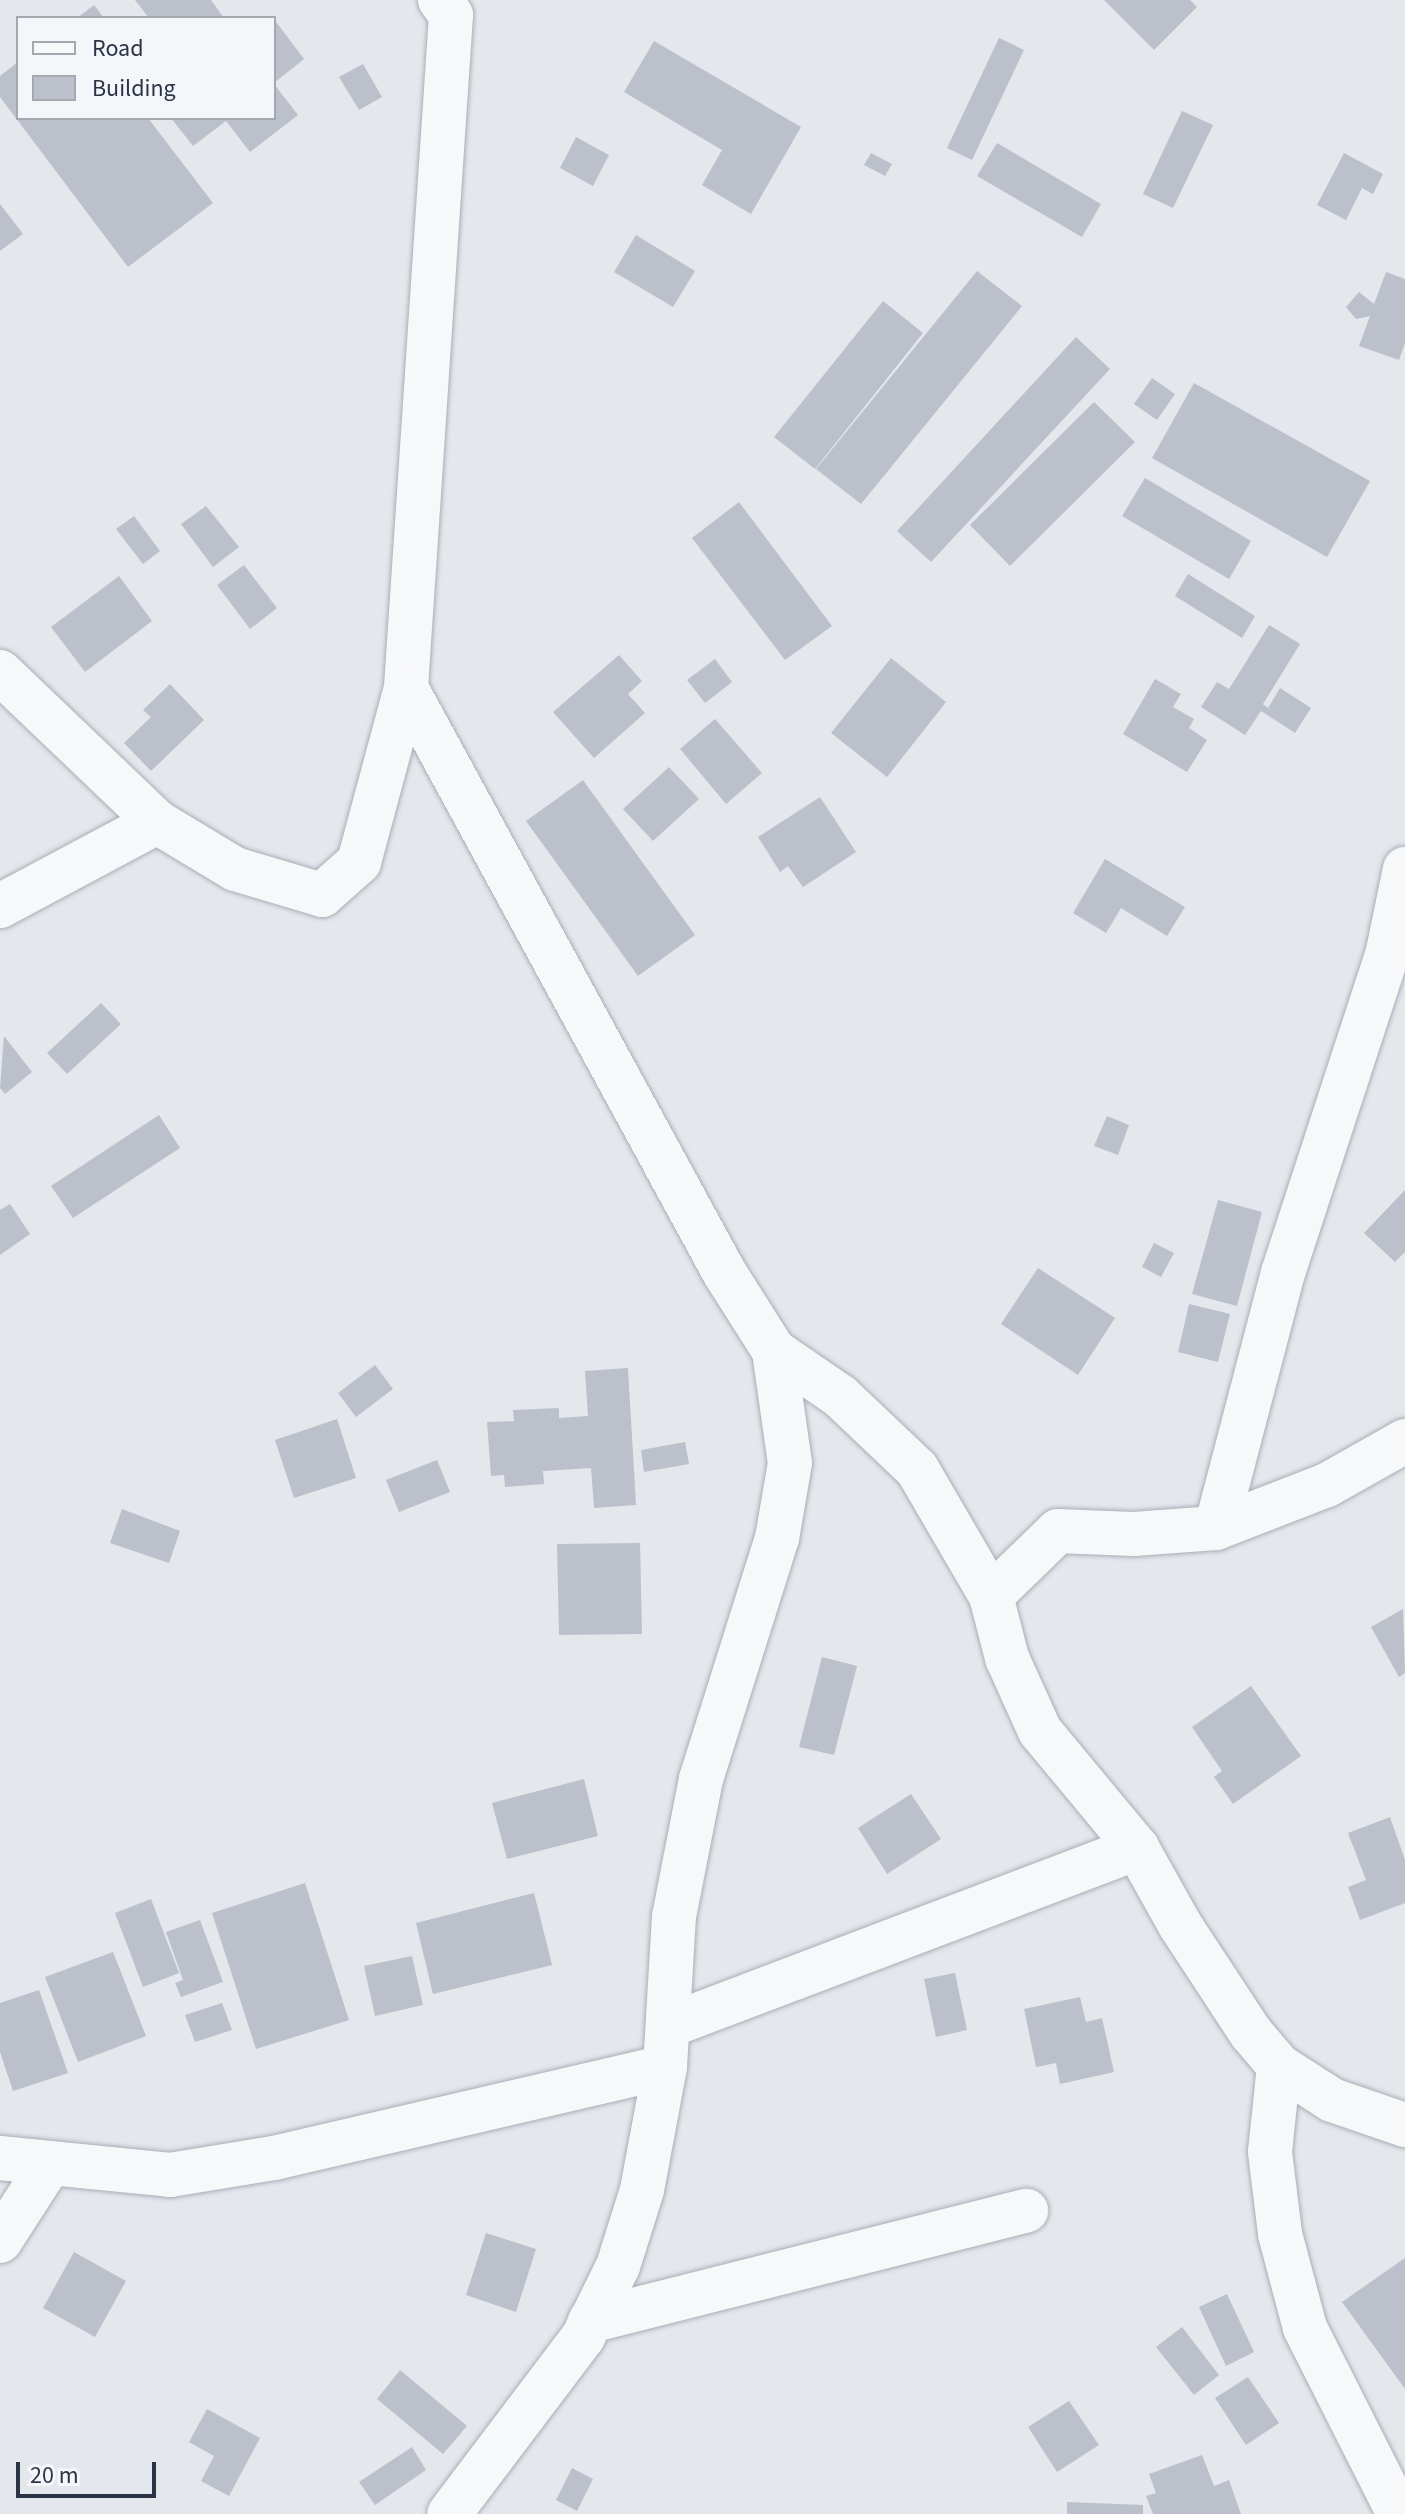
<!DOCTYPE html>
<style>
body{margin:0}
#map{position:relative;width:1405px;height:2514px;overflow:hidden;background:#e4e7ec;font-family:"Source Sans 3",sans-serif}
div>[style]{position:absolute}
.building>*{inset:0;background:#bbc0ca}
.roads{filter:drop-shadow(0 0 2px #a9aeb7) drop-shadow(0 0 2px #a9aeb7)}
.street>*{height:44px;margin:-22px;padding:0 22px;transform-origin:22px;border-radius:22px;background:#f7f8fa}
span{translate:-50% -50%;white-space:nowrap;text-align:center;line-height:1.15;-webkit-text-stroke:6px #f4f6f9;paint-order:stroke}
.legend{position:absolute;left:16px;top:16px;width:260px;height:104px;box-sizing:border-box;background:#f4f6f9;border:2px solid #a4a8b1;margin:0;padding:10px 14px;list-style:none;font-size:24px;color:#2b3445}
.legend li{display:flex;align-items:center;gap:16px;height:40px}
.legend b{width:40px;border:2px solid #a4a8b1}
.scale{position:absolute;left:16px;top:2462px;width:140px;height:36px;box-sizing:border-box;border:4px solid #2b3445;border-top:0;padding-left:10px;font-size:24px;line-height:28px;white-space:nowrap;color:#2b3445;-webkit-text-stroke:6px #f4f6f9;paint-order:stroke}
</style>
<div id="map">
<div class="building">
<i style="clip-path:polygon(135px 0,211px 0,224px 18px,149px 18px)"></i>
<i style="clip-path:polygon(1104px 0,1190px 0,1197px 7px,1154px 50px)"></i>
<i style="clip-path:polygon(94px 5px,104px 18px,77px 18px)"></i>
<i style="clip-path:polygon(274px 19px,304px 59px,274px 83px)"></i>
<i style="clip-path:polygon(999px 38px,1024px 50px,972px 160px,947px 148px)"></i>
<i style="clip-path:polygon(654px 41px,801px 127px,751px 214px,702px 185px,722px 150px,624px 92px)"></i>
<i style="clip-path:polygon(18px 62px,18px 118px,148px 118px,213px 203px,128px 267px,0 97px,0 76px)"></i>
<i style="clip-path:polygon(363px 64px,382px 97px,359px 110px,339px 77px)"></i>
<i style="clip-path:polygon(274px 84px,298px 115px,250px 152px,226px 121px,193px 146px,171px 118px,274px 118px)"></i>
<i style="clip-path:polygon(1182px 111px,1213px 125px,1173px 208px,1143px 194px)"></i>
<i style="clip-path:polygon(576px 137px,609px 155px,593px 186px,560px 168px)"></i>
<i style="clip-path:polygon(997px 143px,1101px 204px,1082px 237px,977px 176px)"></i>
<i style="clip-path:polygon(871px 153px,892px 164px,885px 176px,864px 165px)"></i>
<i style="clip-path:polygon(1344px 153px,1383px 174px,1373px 194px,1362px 188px,1346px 220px,1317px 205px)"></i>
<i style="clip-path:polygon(0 204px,23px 234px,0 251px)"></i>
<i style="clip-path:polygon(636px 235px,695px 271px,673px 307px,614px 272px)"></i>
<i style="clip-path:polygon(977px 271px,1022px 306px,861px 504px,816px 469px)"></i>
<i style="clip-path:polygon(1386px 272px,1405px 279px,1405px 343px,1399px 360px,1359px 346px,1370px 316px,1356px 319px,1346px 307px,1359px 292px,1374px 304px)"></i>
<i style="clip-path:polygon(883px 301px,923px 333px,815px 469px,774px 437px)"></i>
<i style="clip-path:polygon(1076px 337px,1110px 369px,931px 562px,897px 531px)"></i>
<i style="clip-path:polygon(1152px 378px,1175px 394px,1157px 420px,1134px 404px)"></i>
<i style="clip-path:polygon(1194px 383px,1370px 481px,1327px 557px,1152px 458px)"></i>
<i style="clip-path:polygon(1094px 402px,1135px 442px,1010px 566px,970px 525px)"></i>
<i style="clip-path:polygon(1145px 478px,1251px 541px,1229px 579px,1122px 516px)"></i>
<i style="clip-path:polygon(739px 502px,832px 626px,785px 660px,692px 538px)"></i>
<i style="clip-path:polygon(206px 506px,239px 547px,213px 567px,181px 524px)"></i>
<i style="clip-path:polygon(134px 516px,160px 551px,143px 564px,116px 529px)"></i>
<i style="clip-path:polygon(244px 565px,277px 608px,250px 629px,217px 585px)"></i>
<i style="clip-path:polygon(1188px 574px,1255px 616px,1242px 638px,1175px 596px)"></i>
<i style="clip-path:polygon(119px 576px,152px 621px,85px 672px,51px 627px)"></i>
<i style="clip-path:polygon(1269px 625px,1300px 644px,1263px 704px,1268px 708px,1280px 688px,1311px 708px,1295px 733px,1261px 711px,1245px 735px,1201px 707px,1217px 682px,1229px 689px)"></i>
<i style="clip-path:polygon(619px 655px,642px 681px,628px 694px,645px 713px,594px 758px,553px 712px)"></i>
<i style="clip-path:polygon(891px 658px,946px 702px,887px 777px,831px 733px)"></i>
<i style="clip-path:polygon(715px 659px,732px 682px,705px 703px,687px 680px)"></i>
<i style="clip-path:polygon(1155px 679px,1181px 694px,1173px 707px,1194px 719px,1189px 728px,1207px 740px,1187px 772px,1123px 734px)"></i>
<i style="clip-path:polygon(170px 684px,204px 720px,151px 771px,124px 743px,151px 717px,143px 710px)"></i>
<i style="clip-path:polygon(715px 719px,762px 773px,726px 804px,680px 749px)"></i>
<i style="clip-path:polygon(669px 767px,699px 799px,653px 841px,623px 809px)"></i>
<i style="clip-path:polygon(583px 780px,695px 935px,638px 976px,526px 821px)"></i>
<i style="clip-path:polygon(820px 797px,856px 852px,803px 887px,788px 866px,780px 872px,758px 837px)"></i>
<i style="clip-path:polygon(1105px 859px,1185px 907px,1167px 936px,1121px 908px,1106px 933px,1073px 913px)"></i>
<i style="clip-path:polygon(101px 1003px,121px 1024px,67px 1074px,47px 1053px)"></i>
<i style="clip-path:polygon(4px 1036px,32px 1072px,5px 1094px,0 1088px)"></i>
<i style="clip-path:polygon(159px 1115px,180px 1148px,73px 1218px,51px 1186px)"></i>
<i style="clip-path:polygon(1107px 1116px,1129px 1125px,1118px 1155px,1094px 1146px)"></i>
<i style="clip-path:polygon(1405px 1190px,1405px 1252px,1395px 1262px,1364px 1233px)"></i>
<i style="clip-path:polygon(1218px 1200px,1262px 1212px,1237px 1306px,1192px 1294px)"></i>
<i style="clip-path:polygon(10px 1204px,30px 1234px,0 1255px,0 1210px)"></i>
<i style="clip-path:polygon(1154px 1243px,1174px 1253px,1161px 1277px,1142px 1267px)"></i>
<i style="clip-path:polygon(1038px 1268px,1115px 1318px,1078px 1375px,1001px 1324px)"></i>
<i style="clip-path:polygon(1189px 1304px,1230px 1314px,1218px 1362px,1178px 1352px)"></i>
<i style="clip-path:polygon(375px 1365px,393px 1389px,356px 1417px,338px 1393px)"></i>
<i style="clip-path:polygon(628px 1368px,636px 1505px,594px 1508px,591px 1468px,543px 1471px,544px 1484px,505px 1487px,504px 1475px,491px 1476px,487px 1422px,514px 1421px,513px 1410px,559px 1408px,559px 1418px,588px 1416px,585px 1371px)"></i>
<i style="clip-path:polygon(337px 1419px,356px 1478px,294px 1498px,275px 1440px)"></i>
<i style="clip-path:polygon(685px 1442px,689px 1464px,644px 1472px,641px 1450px)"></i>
<i style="clip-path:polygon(437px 1460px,450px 1492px,399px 1512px,386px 1480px)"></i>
<i style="clip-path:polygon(122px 1509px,180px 1531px,169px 1563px,110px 1543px)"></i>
<i style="clip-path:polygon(640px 1543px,642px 1634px,559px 1635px,557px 1544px)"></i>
<i style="clip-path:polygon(1403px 1609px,1405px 1673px,1399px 1677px,1371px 1627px)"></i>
<i style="clip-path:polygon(822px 1657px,857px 1666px,834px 1755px,799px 1747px)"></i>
<i style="clip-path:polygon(1251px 1686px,1301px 1756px,1233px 1804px,1214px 1777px,1222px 1771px,1192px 1727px)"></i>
<i style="clip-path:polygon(584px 1779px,598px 1836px,507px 1859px,492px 1803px)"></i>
<i style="clip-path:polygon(911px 1794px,941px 1839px,887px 1874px,858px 1828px)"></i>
<i style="clip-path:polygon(1390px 1817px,1405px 1860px,1405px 1903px,1360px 1920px,1348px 1887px,1366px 1880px,1348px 1833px)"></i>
<i style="clip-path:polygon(305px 1883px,349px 2020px,256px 2049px,212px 1913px)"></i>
<i style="clip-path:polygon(534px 1893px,552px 1965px,433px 1994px,416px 1923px)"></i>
<i style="clip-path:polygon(151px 1899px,179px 1973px,143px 1987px,115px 1913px)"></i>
<i style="clip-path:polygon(200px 1920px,223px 1982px,181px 1997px,175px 1983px,183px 1980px,166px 1932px)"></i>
<i style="clip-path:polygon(113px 1952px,146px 2036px,78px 2062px,45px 1977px)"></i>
<i style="clip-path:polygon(412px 1956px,423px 2005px,375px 2016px,364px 1966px)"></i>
<i style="clip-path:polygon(955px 1973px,967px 2030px,936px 2037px,924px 1979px)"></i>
<i style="clip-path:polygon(39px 1990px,68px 2073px,13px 2091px,0 2052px,0 2003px)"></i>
<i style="clip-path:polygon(1080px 1997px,1086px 2022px,1102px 2018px,1114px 2072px,1060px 2084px,1056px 2063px,1036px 2067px,1024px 2009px)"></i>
<i style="clip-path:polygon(222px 2003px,232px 2030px,195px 2042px,185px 2015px)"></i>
<i style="clip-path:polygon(486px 2233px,536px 2249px,516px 2312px,466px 2295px)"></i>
<i style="clip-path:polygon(74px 2252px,126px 2281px,95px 2337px,43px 2308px)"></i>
<i style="clip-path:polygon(1405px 2258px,1405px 2389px,1342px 2302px)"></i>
<i style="clip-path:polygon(1227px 2294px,1254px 2352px,1226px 2366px,1199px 2307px)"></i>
<i style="clip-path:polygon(1182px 2327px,1219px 2375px,1194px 2395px,1156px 2347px)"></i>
<i style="clip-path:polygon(400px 2370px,467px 2426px,443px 2454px,377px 2399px)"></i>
<i style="clip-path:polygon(1248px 2377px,1279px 2423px,1246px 2445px,1215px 2398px)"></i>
<i style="clip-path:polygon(1069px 2401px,1099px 2445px,1057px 2472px,1028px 2427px)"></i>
<i style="clip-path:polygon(207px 2409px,260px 2438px,229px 2496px,201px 2481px,214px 2456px,189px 2442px)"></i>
<i style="clip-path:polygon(412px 2447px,426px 2470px,375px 2505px,359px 2482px)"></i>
<i style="clip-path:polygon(1202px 2455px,1214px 2486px,1229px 2480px,1241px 2514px,1153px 2514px,1146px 2496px,1156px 2493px,1149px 2474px)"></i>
<i style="clip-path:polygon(572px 2468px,593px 2479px,577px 2511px,556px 2500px)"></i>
<i style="clip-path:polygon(1067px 2502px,1143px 2505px,1143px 2514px,1067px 2514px)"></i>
</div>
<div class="roads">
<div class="street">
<i style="left:440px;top:0;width:19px;rotate:54deg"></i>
<i style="left:451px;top:15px;width:675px;rotate:93.83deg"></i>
<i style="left:406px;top:688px;width:665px;rotate:61.43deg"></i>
<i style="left:724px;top:1272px;width:93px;rotate:57.7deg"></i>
<i style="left:774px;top:1351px;width:113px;rotate:81.9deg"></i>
<i style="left:790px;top:1463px;width:76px;rotate:99.8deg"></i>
<i style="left:777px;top:1538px;width:253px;rotate:107.5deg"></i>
<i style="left:701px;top:1779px;width:140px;rotate:101.1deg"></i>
<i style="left:674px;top:1916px;width:151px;rotate:93.4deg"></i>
<i style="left:665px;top:2067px;width:125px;rotate:100.6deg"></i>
<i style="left:642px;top:2190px;width:80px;rotate:107.5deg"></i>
<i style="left:618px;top:2266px;width:79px;rotate:116.2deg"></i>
<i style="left:583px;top:2337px;width:222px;rotate:127.1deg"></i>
<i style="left:0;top:672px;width:217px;rotate:43.7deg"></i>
<i style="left:0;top:906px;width:178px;rotate:-28.1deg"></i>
<i style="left:157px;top:822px;width:91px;rotate:31.1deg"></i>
<i style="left:235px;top:869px;width:91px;rotate:16.6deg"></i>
<i style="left:322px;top:895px;width:50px;rotate:-41.7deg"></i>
<i style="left:359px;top:862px;width:180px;rotate:-74.9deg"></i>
<i style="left:774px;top:1351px;width:80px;rotate:34.3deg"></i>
<i style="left:840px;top:1396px;width:106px;rotate:43.5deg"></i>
<i style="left:917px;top:1469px;width:147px;rotate:59.8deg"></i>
<i style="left:991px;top:1596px;width:64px;rotate:75.5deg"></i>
<i style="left:1007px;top:1658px;width:80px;rotate:65.7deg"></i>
<i style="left:1040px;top:1731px;width:152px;rotate:50.3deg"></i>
<i style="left:1137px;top:1848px;width:88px;rotate:60.8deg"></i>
<i style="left:1180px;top:1925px;width:129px;rotate:56.7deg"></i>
<i style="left:1251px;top:2033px;width:43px;rotate:49.7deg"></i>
<i style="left:1279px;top:2066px;width:63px;rotate:32.7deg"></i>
<i style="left:1332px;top:2100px;width:77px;rotate:18.9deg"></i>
<i style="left:1216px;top:1528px;width:264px;rotate:-75.3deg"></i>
<i style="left:1283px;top:1273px;width:339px;rotate:-71.9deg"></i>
<i style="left:1388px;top:951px;width:84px;rotate:-78.3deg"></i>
<i style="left:991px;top:1596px;width:93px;rotate:-44.1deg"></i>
<i style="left:1058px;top:1531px;width:76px;rotate:2.3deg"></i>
<i style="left:1134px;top:1534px;width:82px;rotate:-4.2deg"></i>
<i style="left:1216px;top:1528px;width:119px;rotate:-21.2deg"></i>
<i style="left:1327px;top:1485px;width:90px;rotate:-29.4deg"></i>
<i style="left:668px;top:2026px;width:502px;rotate:-20.78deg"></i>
<i style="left:1279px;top:2066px;width:86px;rotate:96deg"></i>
<i style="left:1270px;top:2152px;width:83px;rotate:83deg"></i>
<i style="left:1280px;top:2234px;width:97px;rotate:75.1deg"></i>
<i style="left:1305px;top:2328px;width:208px;rotate:63.2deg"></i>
<i style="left:0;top:2158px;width:171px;rotate:5.7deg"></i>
<i style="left:170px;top:2175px;width:105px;rotate:-9.3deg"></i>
<i style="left:274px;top:2158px;width:401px;rotate:-13.1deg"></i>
<i style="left:0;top:2241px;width:90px;rotate:-57.2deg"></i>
<i style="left:590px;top:2321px;width:450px;rotate:-14.2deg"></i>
</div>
</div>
<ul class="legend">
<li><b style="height:10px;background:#f7f8fa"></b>Road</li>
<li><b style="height:22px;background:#bbc0ca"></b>Building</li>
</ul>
<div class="scale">20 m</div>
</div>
